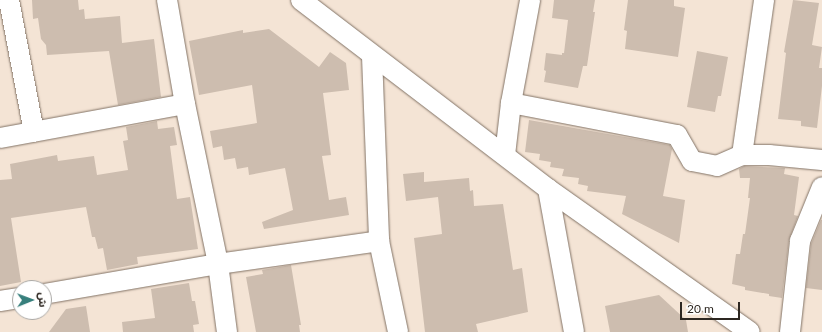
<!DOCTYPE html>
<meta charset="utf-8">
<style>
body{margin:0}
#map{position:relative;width:822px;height:332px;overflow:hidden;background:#f4e4d5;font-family:Lato,"Noto Sans Arabic",sans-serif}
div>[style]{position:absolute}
.building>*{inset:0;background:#cdbdaf}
.roads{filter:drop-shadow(0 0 1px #827366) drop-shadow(0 0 1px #827366)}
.minor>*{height:20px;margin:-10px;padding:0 10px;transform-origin:10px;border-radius:10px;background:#fff}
span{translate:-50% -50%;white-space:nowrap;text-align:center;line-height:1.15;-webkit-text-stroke:3px #fff;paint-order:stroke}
.north{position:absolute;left:12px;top:280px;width:40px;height:40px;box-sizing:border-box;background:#fff;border:1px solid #aba9a6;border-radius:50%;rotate:89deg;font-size:11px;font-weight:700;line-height:16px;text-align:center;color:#2d2721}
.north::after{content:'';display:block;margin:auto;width:14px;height:18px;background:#377f7c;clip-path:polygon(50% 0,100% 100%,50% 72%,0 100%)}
.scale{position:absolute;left:680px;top:302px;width:60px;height:18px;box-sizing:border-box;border:2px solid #2d2721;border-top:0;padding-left:5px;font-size:12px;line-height:14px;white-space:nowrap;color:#2d2721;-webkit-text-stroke:3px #fff;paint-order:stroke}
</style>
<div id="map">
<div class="building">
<i style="clip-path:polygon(32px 0,78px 0,79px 10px,84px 9px,85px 19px,120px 16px,122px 43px,154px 39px,161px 97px,118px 105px,109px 51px,47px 55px,46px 45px,41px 39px,38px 18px,33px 19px)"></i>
<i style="clip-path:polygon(554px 0,595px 0,593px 12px,595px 12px,587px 66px,583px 66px,578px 88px,544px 82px,546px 71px,544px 70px,546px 53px,562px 55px,562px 53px,564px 53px,568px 20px,552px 18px)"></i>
<i style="clip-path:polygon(628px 0,674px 0,674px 6px,685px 8px,678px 57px,625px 49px,627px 31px,624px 30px)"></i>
<i style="clip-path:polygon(793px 0,819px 3px,812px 45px,822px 47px,819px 68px,822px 68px,822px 86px,817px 128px,801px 126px,801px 121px,778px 119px,786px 53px,784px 52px)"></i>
<i style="clip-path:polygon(269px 29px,319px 67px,330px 52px,346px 63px,349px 90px,323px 93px,331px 155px,322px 156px,329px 200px,346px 197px,349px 215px,264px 229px,262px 222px,293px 210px,285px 168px,249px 175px,248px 167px,237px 169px,235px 158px,224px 160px,222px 146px,213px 148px,210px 131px,257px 123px,252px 85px,199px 95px,189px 41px,243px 30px,243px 33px)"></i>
<i style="clip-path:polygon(697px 51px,728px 57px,721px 96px,718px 96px,715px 112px,687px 107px)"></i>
<i style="clip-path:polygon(529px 120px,670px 145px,672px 149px,663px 196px,685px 200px,679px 243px,622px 214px,626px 196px,587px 191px,588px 186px,578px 184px,579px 178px,562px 176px,564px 169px,550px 167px,551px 162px,539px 160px,540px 154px,525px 152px)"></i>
<i style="clip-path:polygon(157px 121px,158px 129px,174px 127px,177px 145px,170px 146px,177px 199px,190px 197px,198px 249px,137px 257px,138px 264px,107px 270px,103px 248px,98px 249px,95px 237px,92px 237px,86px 207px,11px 218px,21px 282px,0 286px,0 180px,12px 179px,10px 164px,57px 155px,58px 161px,94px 156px,97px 175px,128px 170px,123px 141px,128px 140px,126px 127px)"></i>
<i style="clip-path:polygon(744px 166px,785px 168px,784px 174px,799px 177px,794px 215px,798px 216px,789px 240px,782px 298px,769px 296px,769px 294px,745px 290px,745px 287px,732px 284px,736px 254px,740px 254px,743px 234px,745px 234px,750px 198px,748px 198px,750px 178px,740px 178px,739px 169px)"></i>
<i style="clip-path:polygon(424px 172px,424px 182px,469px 178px,470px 191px,473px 190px,474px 206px,503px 204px,513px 270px,522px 268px,528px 312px,476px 324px,478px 332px,425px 332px,414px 238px,442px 234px,438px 197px,406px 201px,403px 174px)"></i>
<i style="clip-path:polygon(821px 220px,822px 220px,822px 290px,806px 288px,811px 244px)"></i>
<i style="clip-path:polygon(291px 265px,301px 325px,299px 325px,300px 332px,256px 332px,246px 277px,263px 274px,262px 270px)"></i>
<i style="clip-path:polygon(189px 283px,192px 301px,195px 301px,199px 324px,193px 325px,194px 332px,123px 332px,122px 322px,155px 318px,151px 289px)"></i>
<i style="clip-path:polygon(659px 295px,686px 320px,688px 332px,610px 332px,605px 306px)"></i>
<i style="clip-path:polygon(86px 306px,90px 332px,49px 332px,66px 309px)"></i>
</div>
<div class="roads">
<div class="minor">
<i style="left:9px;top:0;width:134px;rotate:79.3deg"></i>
<i style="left:167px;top:0;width:106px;rotate:80.2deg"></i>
<i style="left:185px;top:104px;width:163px;rotate:78.3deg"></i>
<i style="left:218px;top:264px;width:69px;rotate:82.5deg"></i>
<i style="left:301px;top:0;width:311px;rotate:37.4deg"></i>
<i style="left:548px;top:189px;width:247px;rotate:35.3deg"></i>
<i style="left:372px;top:56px;width:185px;rotate:87.8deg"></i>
<i style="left:379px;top:241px;width:93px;rotate:78.2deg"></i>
<i style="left:511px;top:103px;width:169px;rotate:10.9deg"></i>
<i style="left:677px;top:135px;width:30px;rotate:60deg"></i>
<i style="left:692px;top:161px;width:25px;rotate:11deg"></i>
<i style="left:717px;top:166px;width:27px;rotate:-24deg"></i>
<i style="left:742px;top:155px;width:27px"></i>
<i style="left:769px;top:155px;width:53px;rotate:5.4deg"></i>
<i style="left:0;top:138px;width:188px;rotate:-10.4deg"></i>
<i style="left:505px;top:155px;width:52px;rotate:-83.4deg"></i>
<i style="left:511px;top:103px;width:105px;rotate:-79.5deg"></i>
<i style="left:742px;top:155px;width:157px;rotate:-81.9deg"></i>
<i style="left:548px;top:189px;width:145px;rotate:79.7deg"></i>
<i style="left:44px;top:294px;width:177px;rotate:-9.8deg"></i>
<i style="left:218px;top:264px;width:163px;rotate:-8.1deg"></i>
<i style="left:0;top:301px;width:20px;rotate:-9deg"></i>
<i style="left:790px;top:332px;width:92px;rotate:-83.7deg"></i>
<i style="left:800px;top:241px;width:58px;rotate:-67.8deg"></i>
</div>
</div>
<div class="north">ش</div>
<div class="scale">20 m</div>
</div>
